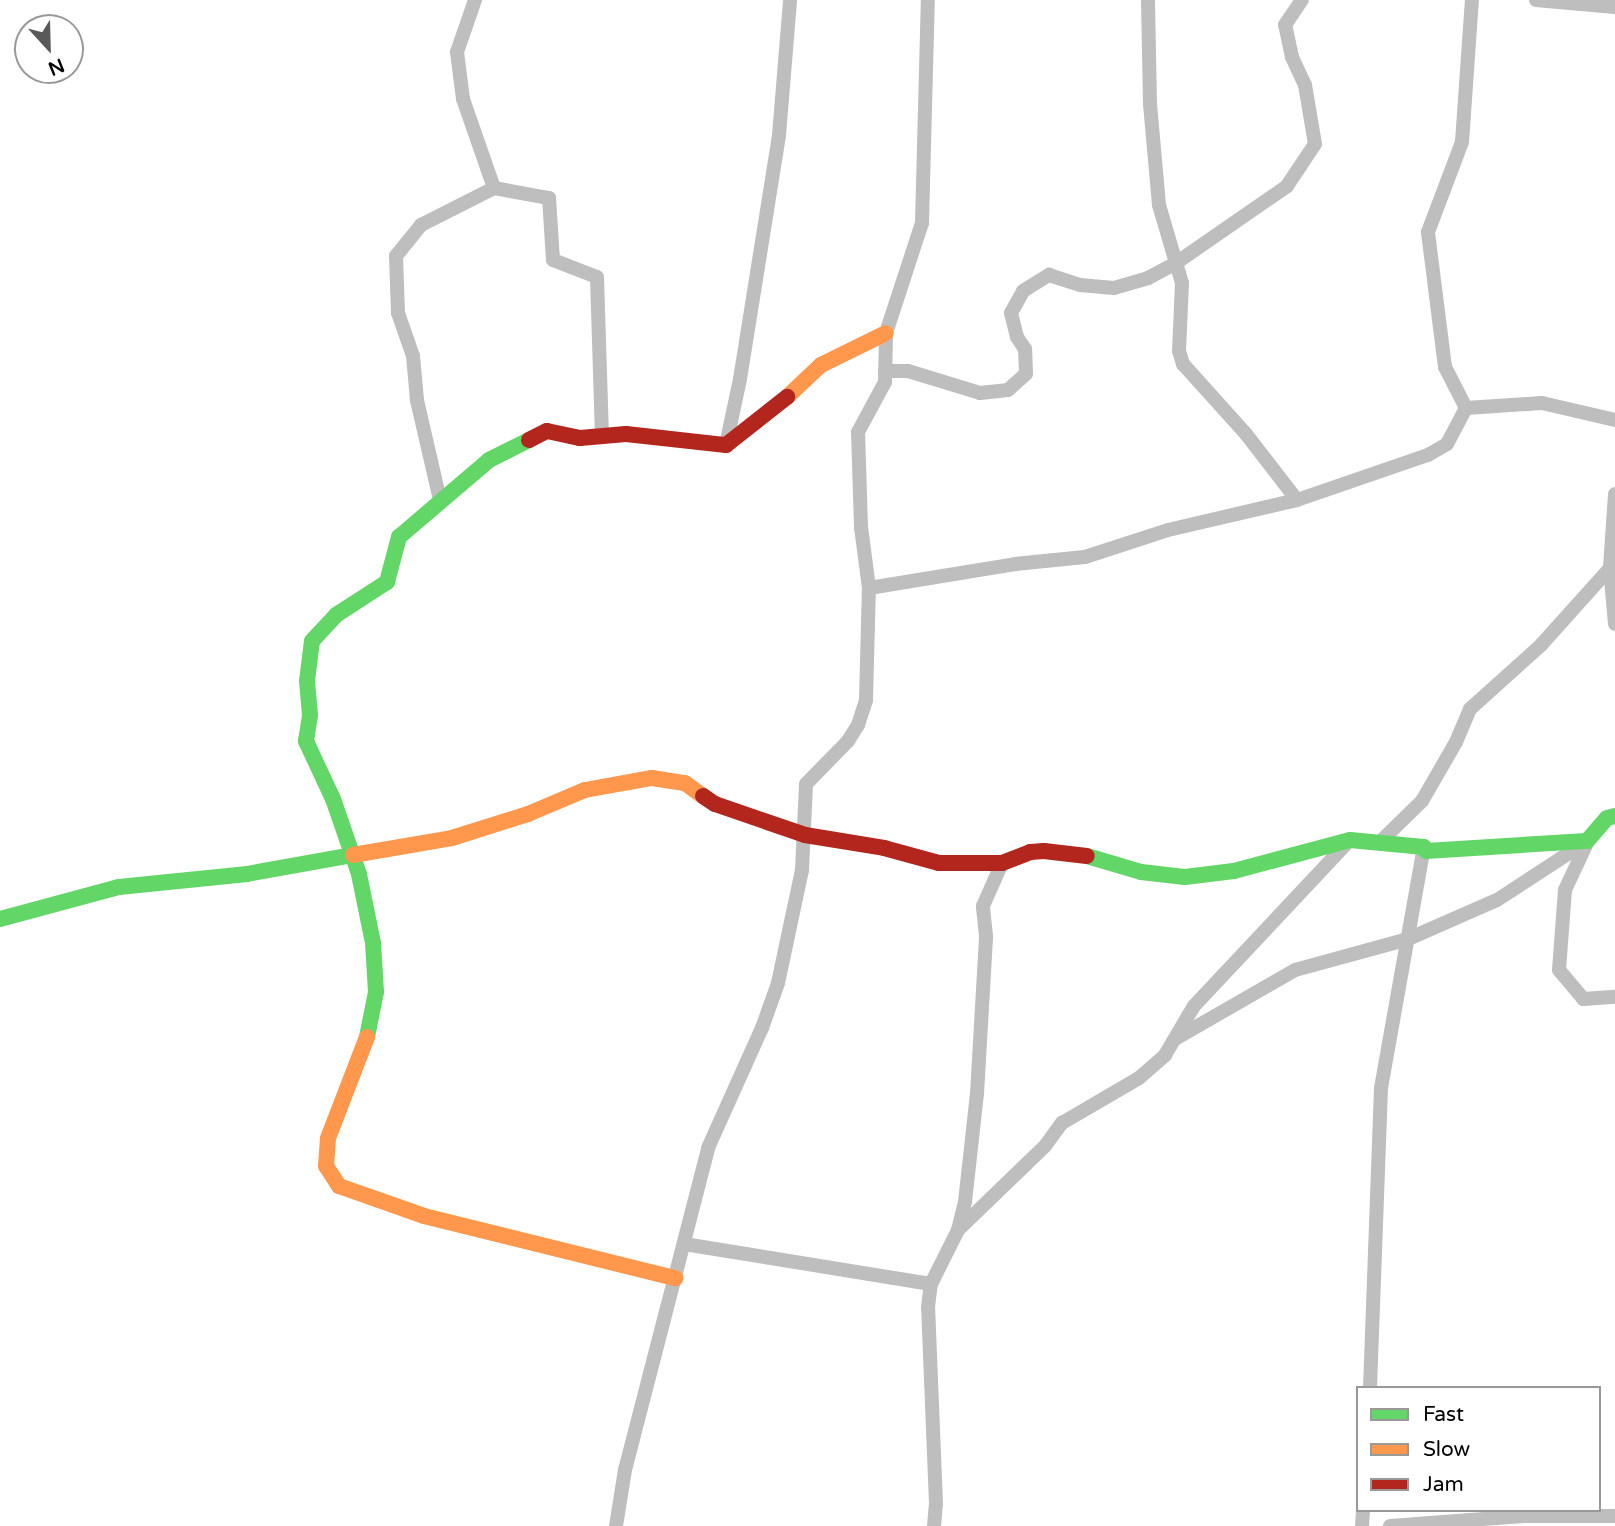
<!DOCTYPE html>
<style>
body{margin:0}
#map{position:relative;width:1615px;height:1526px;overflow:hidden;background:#fff;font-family:"Varela Round",sans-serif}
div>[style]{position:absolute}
.street>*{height:14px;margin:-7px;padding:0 7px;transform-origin:7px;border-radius:7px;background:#bebebe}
.fast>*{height:16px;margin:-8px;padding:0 8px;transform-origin:8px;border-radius:8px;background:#63d668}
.slow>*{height:16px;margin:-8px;padding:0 8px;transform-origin:8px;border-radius:8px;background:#ff974d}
.jam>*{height:16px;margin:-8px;padding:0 8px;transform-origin:8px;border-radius:8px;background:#b3261e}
span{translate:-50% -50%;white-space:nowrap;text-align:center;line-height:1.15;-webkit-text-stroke:6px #fff;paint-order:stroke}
.legend{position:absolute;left:1356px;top:1386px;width:245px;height:126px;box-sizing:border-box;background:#fff;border:2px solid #999;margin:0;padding:9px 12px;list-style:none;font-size:21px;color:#000}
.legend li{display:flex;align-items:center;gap:14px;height:35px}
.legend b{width:35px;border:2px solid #999}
.north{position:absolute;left:14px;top:14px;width:70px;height:70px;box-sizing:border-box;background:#fff;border:2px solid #999;border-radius:50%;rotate:158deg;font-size:19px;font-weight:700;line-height:28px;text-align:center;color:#000}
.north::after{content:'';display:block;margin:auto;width:24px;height:32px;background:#595959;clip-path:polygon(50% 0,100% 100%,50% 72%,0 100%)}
</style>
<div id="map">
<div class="street">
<i style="left:475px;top:0;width:55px;rotate:109.1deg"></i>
<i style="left:457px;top:52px;width:47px;rotate:82.7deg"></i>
<i style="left:463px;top:99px;width:94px;rotate:70.8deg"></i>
<i style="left:494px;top:188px;width:56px;rotate:10.3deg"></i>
<i style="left:549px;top:198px;width:62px;rotate:86.3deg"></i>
<i style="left:553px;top:260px;width:47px;rotate:21.1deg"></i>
<i style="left:597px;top:277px;width:159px;rotate:88.2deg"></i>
<i style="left:1148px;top:0;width:104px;rotate:88.9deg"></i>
<i style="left:1150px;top:104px;width:101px;rotate:84.9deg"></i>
<i style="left:1159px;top:205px;width:81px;rotate:73.6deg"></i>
<i style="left:1182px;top:283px;width:68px;rotate:92.5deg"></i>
<i style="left:1179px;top:351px;width:14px;rotate:73deg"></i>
<i style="left:1183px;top:364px;width:94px;rotate:48deg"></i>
<i style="left:1246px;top:434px;width:83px;rotate:52.3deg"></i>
<i style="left:1536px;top:0;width:79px;rotate:5.1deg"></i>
<i style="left:885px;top:371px;width:23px"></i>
<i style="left:908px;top:371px;width:75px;rotate:17deg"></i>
<i style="left:980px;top:393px;width:28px;rotate:-6deg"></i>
<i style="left:1008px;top:390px;width:24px;rotate:-42deg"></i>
<i style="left:1026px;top:374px;width:25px;rotate:-92deg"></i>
<i style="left:1025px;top:349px;width:14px;rotate:-124deg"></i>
<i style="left:1017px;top:337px;width:25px;rotate:-104deg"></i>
<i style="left:1011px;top:313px;width:25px;rotate:-61deg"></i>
<i style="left:1023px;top:291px;width:31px;rotate:-32deg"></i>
<i style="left:1049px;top:275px;width:33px;rotate:18deg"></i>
<i style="left:1080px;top:285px;width:34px;rotate:5deg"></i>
<i style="left:1114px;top:288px;width:35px;rotate:-16deg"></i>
<i style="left:1148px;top:278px;width:32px;rotate:-28deg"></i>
<i style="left:1176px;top:263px;width:135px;rotate:-34.7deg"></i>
<i style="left:1287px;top:186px;width:50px;rotate:-56.3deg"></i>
<i style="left:1315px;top:144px;width:60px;rotate:-99.6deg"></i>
<i style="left:1305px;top:85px;width:31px;rotate:-115deg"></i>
<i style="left:1292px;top:57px;width:33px;rotate:-102deg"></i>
<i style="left:1285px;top:25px;width:30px;rotate:-56deg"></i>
<i style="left:1466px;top:408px;width:76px;rotate:-3.8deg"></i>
<i style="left:1542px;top:403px;width:75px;rotate:13.1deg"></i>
<i style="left:726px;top:445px;width:67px;rotate:-78deg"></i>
<i style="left:740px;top:379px;width:247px;rotate:-80.9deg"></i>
<i style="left:779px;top:135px;width:135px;rotate:-85.3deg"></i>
<i style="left:1615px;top:494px;width:74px;rotate:93.9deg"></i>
<i style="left:1610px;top:568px;width:56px;rotate:84.9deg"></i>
<i style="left:440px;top:500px;width:103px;rotate:-103deg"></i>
<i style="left:417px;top:400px;width:44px;rotate:-95.2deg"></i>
<i style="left:413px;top:356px;width:46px;rotate:-109.2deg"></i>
<i style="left:398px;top:313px;width:57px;rotate:-92deg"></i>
<i style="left:396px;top:256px;width:40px;rotate:-51deg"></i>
<i style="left:421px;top:225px;width:82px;rotate:-26.9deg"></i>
<i style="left:869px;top:588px;width:148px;rotate:-9.3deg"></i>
<i style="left:1015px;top:564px;width:70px;rotate:-5.7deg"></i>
<i style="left:1085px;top:557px;width:87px;rotate:-18deg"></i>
<i style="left:1168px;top:530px;width:132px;rotate:-13.1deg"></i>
<i style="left:1297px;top:500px;width:139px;rotate:-19deg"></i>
<i style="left:1428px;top:455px;width:22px;rotate:-30deg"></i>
<i style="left:1447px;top:444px;width:41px;rotate:-62.2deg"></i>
<i style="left:1466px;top:408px;width:46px;rotate:-117.1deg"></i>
<i style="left:1445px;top:367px;width:136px;rotate:-97.2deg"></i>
<i style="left:1428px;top:232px;width:96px;rotate:-69.3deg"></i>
<i style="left:1462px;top:142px;width:142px;rotate:-86deg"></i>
<i style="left:1379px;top:843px;width:60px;rotate:-44.3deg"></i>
<i style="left:1422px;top:801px;width:68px;rotate:-60deg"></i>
<i style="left:1456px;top:742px;width:36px;rotate:-67deg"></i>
<i style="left:1470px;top:709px;width:96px;rotate:-42deg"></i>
<i style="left:1541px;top:645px;width:103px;rotate:-48.1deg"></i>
<i style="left:1587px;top:843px;width:52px;rotate:115.1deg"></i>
<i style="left:1565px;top:890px;width:80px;rotate:94.3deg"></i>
<i style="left:1559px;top:970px;width:38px;rotate:50deg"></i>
<i style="left:1583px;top:999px;width:32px;rotate:-4deg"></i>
<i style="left:1175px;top:1039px;width:138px;rotate:-29.9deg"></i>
<i style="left:1295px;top:970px;width:117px;rotate:-15.3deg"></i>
<i style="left:1408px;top:939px;width:97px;rotate:-23.7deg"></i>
<i style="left:1497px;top:900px;width:106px;rotate:-33.1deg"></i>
<i style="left:958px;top:1230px;width:121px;rotate:-44deg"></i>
<i style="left:1045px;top:1146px;width:29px;rotate:-54deg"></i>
<i style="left:1062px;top:1123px;width:89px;rotate:-30.3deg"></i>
<i style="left:1139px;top:1078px;width:35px;rotate:-41deg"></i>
<i style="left:1165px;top:1055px;width:57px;rotate:-59.4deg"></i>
<i style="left:1194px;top:1006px;width:226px;rotate:-46.8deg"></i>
<i style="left:684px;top:1244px;width:250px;rotate:9.2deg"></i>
<i style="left:1370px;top:1388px;width:300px;rotate:-87.9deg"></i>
<i style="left:1381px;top:1088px;width:245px;rotate:-79.9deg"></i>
<i style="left:616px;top:1526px;width:57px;rotate:-80.9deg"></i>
<i style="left:625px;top:1470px;width:333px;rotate:-75.5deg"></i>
<i style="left:708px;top:1148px;width:132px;rotate:-65.8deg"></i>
<i style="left:762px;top:1028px;width:48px;rotate:-70.4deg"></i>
<i style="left:778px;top:983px;width:116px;rotate:-78deg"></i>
<i style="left:802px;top:870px;width:86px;rotate:-87.3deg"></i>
<i style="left:806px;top:784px;width:60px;rotate:-45.7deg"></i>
<i style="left:848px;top:741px;width:19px;rotate:-58deg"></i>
<i style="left:858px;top:725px;width:26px;rotate:-72deg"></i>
<i style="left:866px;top:700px;width:112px;rotate:-88.5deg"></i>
<i style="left:869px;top:588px;width:62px;rotate:-97.5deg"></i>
<i style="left:861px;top:527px;width:95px;rotate:-91.8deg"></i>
<i style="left:858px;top:432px;width:57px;rotate:-61.6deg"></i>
<i style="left:885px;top:382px;width:49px;rotate:-88.8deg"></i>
<i style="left:886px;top:333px;width:116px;rotate:-71.9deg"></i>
<i style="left:922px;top:223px;width:223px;rotate:-88.5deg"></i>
<i style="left:934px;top:1526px;width:22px;rotate:-85deg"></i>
<i style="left:936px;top:1504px;width:197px;rotate:-92.3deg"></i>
<i style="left:928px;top:1307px;width:23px;rotate:-83deg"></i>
<i style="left:931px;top:1284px;width:60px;rotate:-63.4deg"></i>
<i style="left:958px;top:1230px;width:29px;rotate:-76deg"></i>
<i style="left:965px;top:1202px;width:109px;rotate:-83.7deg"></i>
<i style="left:977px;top:1094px;width:158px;rotate:-86.7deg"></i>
<i style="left:986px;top:936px;width:30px;rotate:-96deg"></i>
<i style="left:983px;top:906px;width:47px;rotate:-66.2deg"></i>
<i style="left:1362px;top:1526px;width:16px;rotate:-86deg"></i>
<i style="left:1390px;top:1526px;width:134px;rotate:-4.3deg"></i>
<i style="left:1524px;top:1516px;width:91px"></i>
</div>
<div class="fast">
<i style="left:1087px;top:856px;width:56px;rotate:16.5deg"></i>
<i style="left:1141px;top:872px;width:44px;rotate:6.5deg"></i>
<i style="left:1185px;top:877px;width:49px;rotate:-7deg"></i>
<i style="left:1234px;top:871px;width:120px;rotate:-15deg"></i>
<i style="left:1350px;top:840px;width:74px;rotate:5.4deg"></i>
<i style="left:1424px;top:847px;width:4px;rotate:63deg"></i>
<i style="left:1426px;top:851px;width:161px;rotate:-3.6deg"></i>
<i style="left:1587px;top:841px;width:30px;rotate:-49deg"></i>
<i style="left:1607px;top:818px;width:8px;rotate:-14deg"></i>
<i style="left:0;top:919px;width:123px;rotate:-15.1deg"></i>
<i style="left:119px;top:887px;width:129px;rotate:-5.8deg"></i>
<i style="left:247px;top:874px;width:108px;rotate:-10.2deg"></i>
<i style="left:367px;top:1037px;width:46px;rotate:-78.7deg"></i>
<i style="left:376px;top:992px;width:49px;rotate:-93.5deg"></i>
<i style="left:373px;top:943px;width:70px;rotate:-101.5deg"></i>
<i style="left:359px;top:874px;width:79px;rotate:-109.1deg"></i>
<i style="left:333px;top:799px;width:64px;rotate:-115deg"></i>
<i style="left:306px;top:741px;width:26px;rotate:-81deg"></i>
<i style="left:310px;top:715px;width:34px;rotate:-95deg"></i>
<i style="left:307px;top:681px;width:40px;rotate:-82.9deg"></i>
<i style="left:312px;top:641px;width:35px;rotate:-47deg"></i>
<i style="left:336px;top:615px;width:61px;rotate:-32.9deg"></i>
<i style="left:387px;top:582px;width:47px;rotate:-75.1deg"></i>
<i style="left:399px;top:537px;width:118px;rotate:-40.5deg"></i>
<i style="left:489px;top:460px;width:45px;rotate:-26.6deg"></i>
</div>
<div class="slow">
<i style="left:787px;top:397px;width:47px;rotate:-43.3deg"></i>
<i style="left:821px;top:365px;width:72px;rotate:-26.2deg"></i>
<i style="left:353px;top:855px;width:100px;rotate:-9.7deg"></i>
<i style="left:452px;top:838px;width:80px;rotate:-17.5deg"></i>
<i style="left:528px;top:814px;width:62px;rotate:-22.8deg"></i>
<i style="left:585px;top:790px;width:68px;rotate:-10.2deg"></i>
<i style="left:652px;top:778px;width:33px;rotate:9deg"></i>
<i style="left:685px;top:783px;width:22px;rotate:36deg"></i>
<i style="left:367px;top:1037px;width:108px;rotate:111.1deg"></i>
<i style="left:328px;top:1138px;width:28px;rotate:94deg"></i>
<i style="left:326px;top:1166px;width:24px;rotate:57deg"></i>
<i style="left:339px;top:1186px;width:90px;rotate:19.4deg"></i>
<i style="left:424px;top:1216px;width:259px;rotate:13.9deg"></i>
</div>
<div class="jam">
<i style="left:529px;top:440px;width:20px;rotate:-27deg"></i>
<i style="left:547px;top:431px;width:34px;rotate:12deg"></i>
<i style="left:580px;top:438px;width:46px;rotate:-5deg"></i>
<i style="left:626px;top:434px;width:101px;rotate:6.3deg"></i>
<i style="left:726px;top:445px;width:78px;rotate:-38.2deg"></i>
<i style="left:703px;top:796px;width:14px;rotate:34deg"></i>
<i style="left:715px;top:804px;width:95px;rotate:19deg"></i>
<i style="left:805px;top:835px;width:80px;rotate:9.3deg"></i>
<i style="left:884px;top:848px;width:57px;rotate:15.3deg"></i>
<i style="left:939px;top:863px;width:63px"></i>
<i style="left:1002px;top:863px;width:30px;rotate:-21deg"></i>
<i style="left:1030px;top:852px;width:14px;rotate:-4deg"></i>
<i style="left:1044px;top:851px;width:43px;rotate:6.6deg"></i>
</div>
<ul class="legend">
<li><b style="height:9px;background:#63d668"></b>Fast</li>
<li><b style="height:9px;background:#ff974d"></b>Slow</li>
<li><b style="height:9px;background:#b3261e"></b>Jam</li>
</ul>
<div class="north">N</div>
</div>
